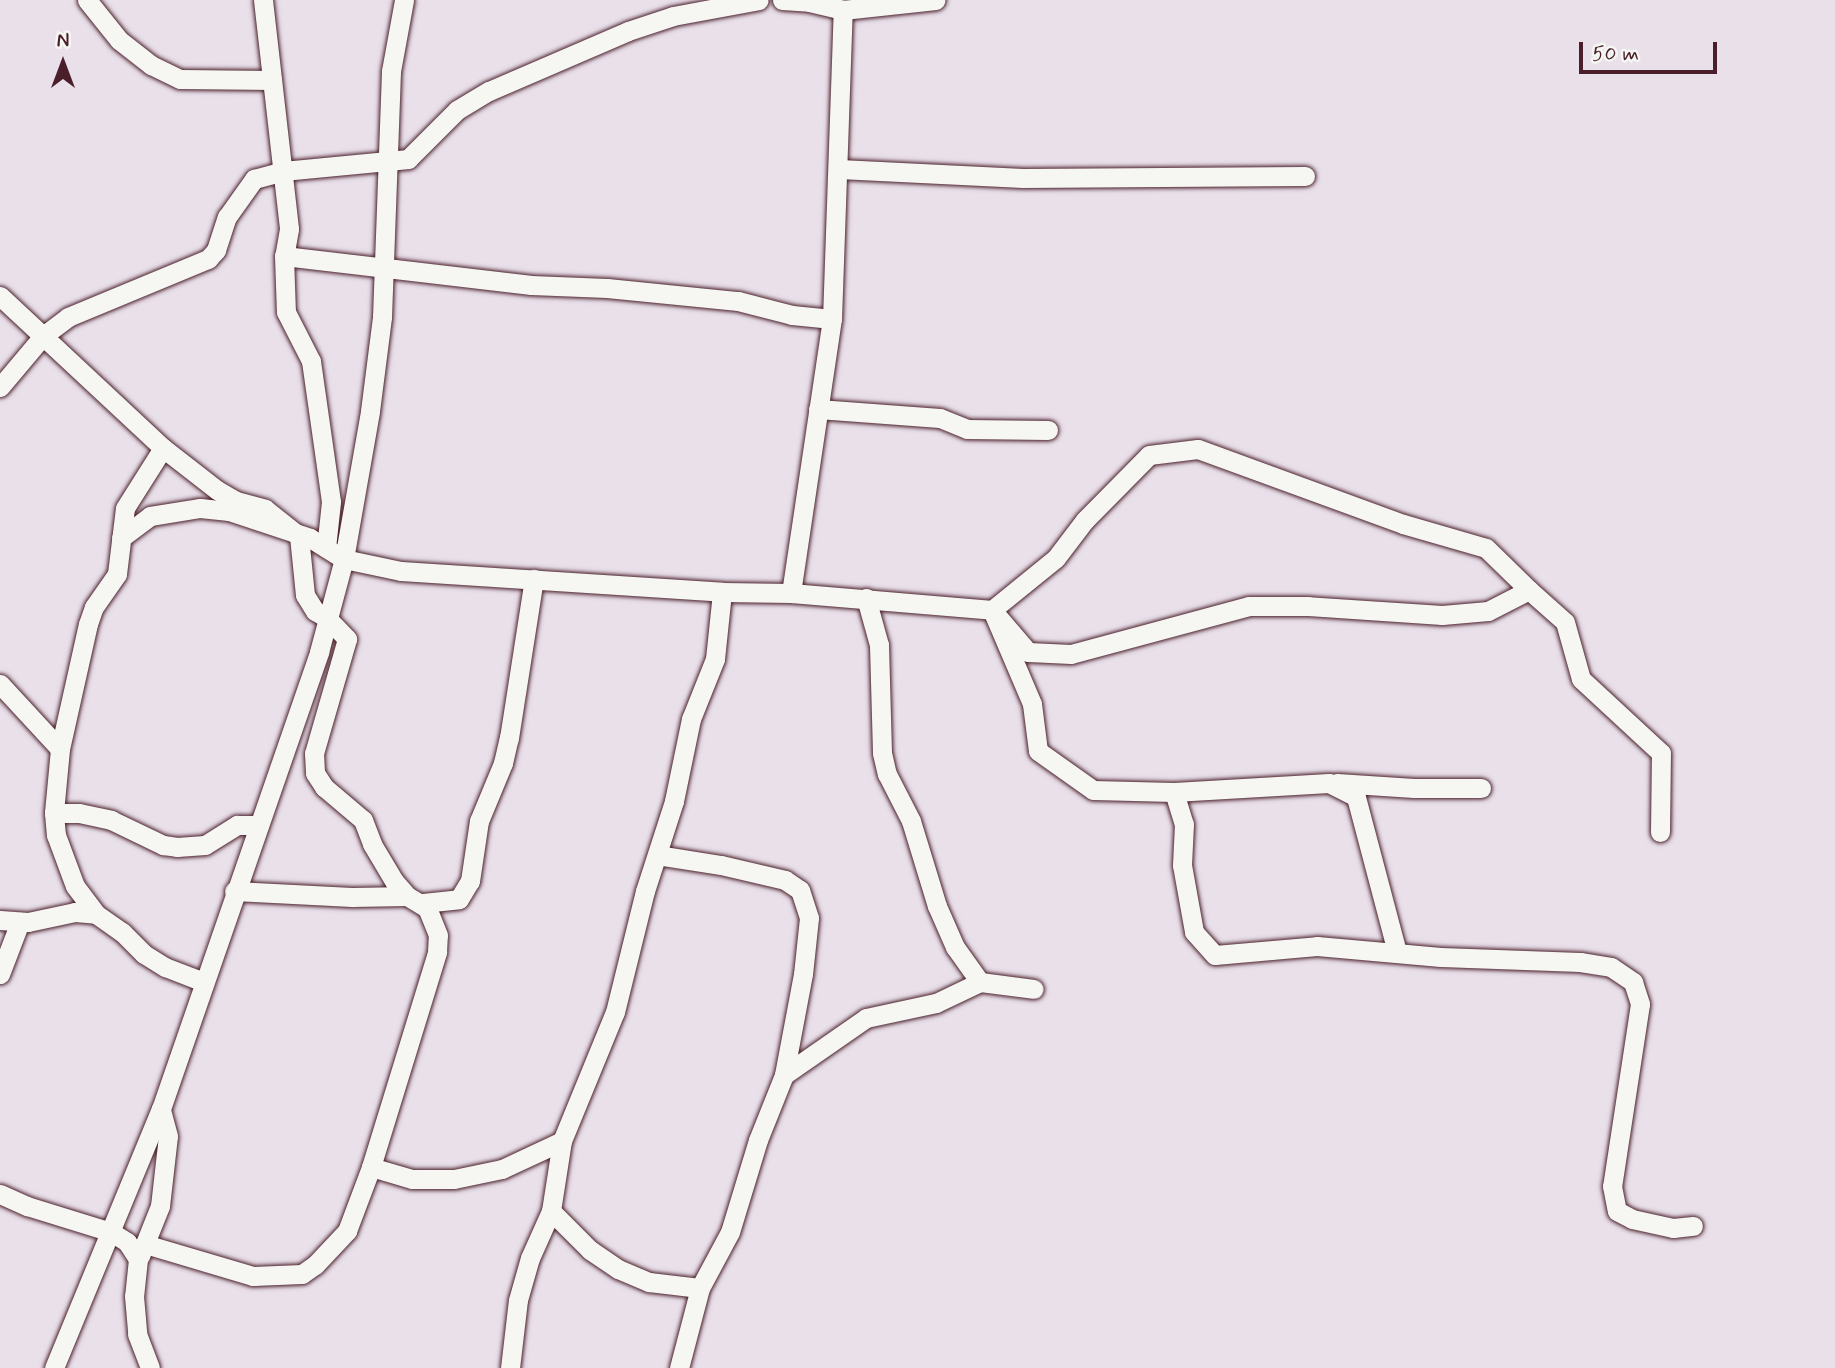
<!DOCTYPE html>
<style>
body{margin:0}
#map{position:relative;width:1835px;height:1368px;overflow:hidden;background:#e9e0ea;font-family:Mynerve,sans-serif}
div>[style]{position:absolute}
.roads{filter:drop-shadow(0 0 2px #4a1f2b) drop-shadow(0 0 2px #4a1f2b)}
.street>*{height:19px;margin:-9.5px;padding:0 9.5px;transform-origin:9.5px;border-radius:9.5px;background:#f6f6f2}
span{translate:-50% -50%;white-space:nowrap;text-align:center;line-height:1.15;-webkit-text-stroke:5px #f6f6f2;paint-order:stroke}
.north{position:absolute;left:28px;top:28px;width:70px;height:70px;-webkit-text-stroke:5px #f6f6f2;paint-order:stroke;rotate:0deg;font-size:19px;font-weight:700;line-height:28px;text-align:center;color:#4a1f2b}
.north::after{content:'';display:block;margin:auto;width:24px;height:32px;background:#4a1f2b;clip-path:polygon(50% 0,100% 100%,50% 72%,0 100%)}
.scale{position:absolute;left:1579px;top:42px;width:138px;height:32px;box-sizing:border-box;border:4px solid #4a1f2b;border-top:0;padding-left:9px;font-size:21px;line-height:24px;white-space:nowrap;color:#4a1f2b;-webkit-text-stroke:5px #f6f6f2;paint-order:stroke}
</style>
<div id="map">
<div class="roads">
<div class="street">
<i style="left:87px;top:0;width:51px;rotate:51.3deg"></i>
<i style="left:119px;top:40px;width:41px;rotate:38deg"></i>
<i style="left:151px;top:65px;width:32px;rotate:26deg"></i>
<i style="left:180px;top:79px;width:92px;rotate:0.6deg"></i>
<i style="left:263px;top:0;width:230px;rotate:83.5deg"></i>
<i style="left:289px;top:229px;width:27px;rotate:100deg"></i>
<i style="left:284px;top:256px;width:56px;rotate:88deg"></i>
<i style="left:286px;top:312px;width:55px;rotate:63deg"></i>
<i style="left:311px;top:361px;width:142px;rotate:81.9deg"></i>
<i style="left:331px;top:502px;width:46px;rotate:96.2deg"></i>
<i style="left:782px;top:0;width:27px;rotate:4deg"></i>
<i style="left:809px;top:2px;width:35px;rotate:13deg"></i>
<i style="left:843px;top:10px;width:93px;rotate:-6.2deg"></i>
<i style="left:839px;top:169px;width:184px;rotate:2.8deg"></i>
<i style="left:1023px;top:178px;width:282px;rotate:-0.4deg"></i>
<i style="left:284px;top:256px;width:249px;rotate:6.7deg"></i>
<i style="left:531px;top:285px;width:76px;rotate:2.3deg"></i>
<i style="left:607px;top:288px;width:132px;rotate:5.7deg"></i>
<i style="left:738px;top:301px;width:56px;rotate:14.5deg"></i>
<i style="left:792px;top:315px;width:40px;rotate:5.7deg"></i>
<i style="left:0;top:296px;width:223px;rotate:43deg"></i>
<i style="left:163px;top:448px;width:68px;rotate:37.9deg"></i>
<i style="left:217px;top:490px;width:22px;rotate:30deg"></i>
<i style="left:236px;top:501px;width:30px;rotate:15deg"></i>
<i style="left:265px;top:509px;width:43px;rotate:38.5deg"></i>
<i style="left:299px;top:536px;width:59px;rotate:84.2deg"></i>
<i style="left:305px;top:595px;width:19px;rotate:58deg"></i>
<i style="left:315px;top:611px;width:14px;rotate:30deg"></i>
<i style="left:327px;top:618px;width:29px;rotate:46deg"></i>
<i style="left:347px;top:639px;width:119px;rotate:106.1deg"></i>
<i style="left:314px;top:753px;width:20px;rotate:87deg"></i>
<i style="left:315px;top:773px;width:17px;rotate:57deg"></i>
<i style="left:324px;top:787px;width:51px;rotate:40.2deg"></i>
<i style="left:363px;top:820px;width:26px;rotate:69deg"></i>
<i style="left:372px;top:844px;width:43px;rotate:59.3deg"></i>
<i style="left:394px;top:881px;width:20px;rotate:49deg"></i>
<i style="left:0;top:387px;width:67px;rotate:-49.9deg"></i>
<i style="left:43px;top:336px;width:31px;rotate:-37deg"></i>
<i style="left:68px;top:317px;width:152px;rotate:-22.5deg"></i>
<i style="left:208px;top:259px;width:12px;rotate:-48deg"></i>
<i style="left:216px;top:250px;width:35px;rotate:-72deg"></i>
<i style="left:227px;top:217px;width:47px;rotate:-54.6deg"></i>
<i style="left:254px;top:179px;width:30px;rotate:-15deg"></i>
<i style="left:283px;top:171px;width:126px;rotate:-5.5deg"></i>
<i style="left:408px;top:159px;width:69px;rotate:-45deg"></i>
<i style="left:457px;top:110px;width:37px;rotate:-31deg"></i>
<i style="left:489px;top:91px;width:151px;rotate:-23.3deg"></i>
<i style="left:628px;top:31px;width:47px;rotate:-18.4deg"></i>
<i style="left:673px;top:16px;width:87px;rotate:-10.5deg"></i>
<i style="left:818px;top:409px;width:122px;rotate:4.2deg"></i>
<i style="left:940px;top:418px;width:29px;rotate:22deg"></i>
<i style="left:967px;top:429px;width:81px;rotate:0.7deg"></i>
<i style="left:121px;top:538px;width:36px;rotate:-37deg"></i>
<i style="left:150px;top:516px;width:51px;rotate:-9.1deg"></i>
<i style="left:200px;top:508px;width:29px;rotate:6deg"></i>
<i style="left:229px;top:511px;width:85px;rotate:18.4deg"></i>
<i style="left:310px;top:538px;width:40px;rotate:32deg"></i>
<i style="left:344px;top:559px;width:58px;rotate:11.9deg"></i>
<i style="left:401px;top:571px;width:322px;rotate:3.7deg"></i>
<i style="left:722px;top:592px;width:69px;rotate:0.8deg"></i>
<i style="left:791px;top:593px;width:202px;rotate:4.8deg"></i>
<i style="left:992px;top:610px;width:82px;rotate:-39.1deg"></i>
<i style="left:1056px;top:558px;width:48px;rotate:-52.7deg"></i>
<i style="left:1085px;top:520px;width:91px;rotate:-45.4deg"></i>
<i style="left:1149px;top:455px;width:49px;rotate:-7deg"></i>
<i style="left:1198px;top:449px;width:218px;rotate:20.1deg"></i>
<i style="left:1403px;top:524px;width:86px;rotate:16.1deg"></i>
<i style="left:1486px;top:548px;width:60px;rotate:44.3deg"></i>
<i style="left:791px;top:593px;width:277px;rotate:-81.5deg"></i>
<i style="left:832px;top:319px;width:309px;rotate:-88deg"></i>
<i style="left:866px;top:598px;width:49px;rotate:74.5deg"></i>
<i style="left:879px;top:645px;width:108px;rotate:88.4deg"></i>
<i style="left:882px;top:753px;width:22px;rotate:77deg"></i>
<i style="left:887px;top:774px;width:53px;rotate:62.9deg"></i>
<i style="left:911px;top:821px;width:89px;rotate:73deg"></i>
<i style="left:937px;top:906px;width:45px;rotate:66.3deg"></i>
<i style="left:955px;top:947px;width:43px;rotate:54.5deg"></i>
<i style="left:980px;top:982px;width:54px;rotate:7.4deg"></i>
<i style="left:0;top:684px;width:88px;rotate:47.3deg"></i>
<i style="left:60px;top:749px;width:64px;rotate:95.4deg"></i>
<i style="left:54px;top:813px;width:22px;rotate:85deg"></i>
<i style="left:56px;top:835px;width:54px;rotate:69.6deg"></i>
<i style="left:75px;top:886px;width:35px;rotate:53deg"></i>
<i style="left:96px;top:914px;width:32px;rotate:35deg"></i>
<i style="left:122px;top:932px;width:31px;rotate:45deg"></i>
<i style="left:144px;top:954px;width:25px;rotate:32deg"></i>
<i style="left:165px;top:967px;width:42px;rotate:21deg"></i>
<i style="left:60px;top:749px;width:128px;rotate:-77.4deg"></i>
<i style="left:88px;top:624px;width:18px;rotate:-71deg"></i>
<i style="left:94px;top:607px;width:40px;rotate:-55.1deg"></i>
<i style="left:117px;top:574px;width:66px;rotate:-83.1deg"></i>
<i style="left:125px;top:508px;width:71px;rotate:-57.7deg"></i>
<i style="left:1337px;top:783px;width:77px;rotate:3.7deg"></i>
<i style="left:1414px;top:788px;width:67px"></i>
<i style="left:1174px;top:792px;width:155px;rotate:-3.3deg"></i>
<i style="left:1329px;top:783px;width:30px;rotate:27deg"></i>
<i style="left:1356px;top:797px;width:160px;rotate:75.2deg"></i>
<i style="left:54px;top:813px;width:25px"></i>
<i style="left:79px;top:813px;width:33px;rotate:12deg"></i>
<i style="left:111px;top:820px;width:58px;rotate:25.7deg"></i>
<i style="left:163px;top:845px;width:14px;rotate:8deg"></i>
<i style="left:177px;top:847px;width:28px;rotate:-4deg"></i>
<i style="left:205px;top:845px;width:38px;rotate:-32deg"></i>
<i style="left:237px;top:825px;width:20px"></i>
<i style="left:1660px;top:832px;width:79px;rotate:-89.3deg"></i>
<i style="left:1661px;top:753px;width:109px;rotate:-137.2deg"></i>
<i style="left:1581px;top:679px;width:59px;rotate:-105.7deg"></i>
<i style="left:1565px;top:622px;width:48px;rotate:-138.4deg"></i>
<i style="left:1529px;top:590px;width:46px;rotate:152.9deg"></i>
<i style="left:1488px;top:611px;width:46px;rotate:175deg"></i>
<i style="left:1442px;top:615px;width:134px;rotate:-176.2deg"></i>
<i style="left:1308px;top:606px;width:59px;rotate:180deg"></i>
<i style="left:1249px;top:606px;width:184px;rotate:164.9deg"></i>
<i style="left:1071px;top:654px;width:43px;rotate:-177.3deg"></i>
<i style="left:1028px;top:652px;width:55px;rotate:-130.6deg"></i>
<i style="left:992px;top:610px;width:102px;rotate:66.9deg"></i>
<i style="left:1032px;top:704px;width:47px;rotate:82.7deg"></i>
<i style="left:1038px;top:751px;width:67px;rotate:35.3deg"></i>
<i style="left:1093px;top:790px;width:81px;rotate:1.4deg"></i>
<i style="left:1174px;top:792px;width:34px;rotate:73deg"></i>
<i style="left:1184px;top:824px;width:41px;rotate:92.8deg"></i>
<i style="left:1182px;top:865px;width:68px;rotate:79.8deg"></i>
<i style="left:1194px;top:932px;width:31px;rotate:48deg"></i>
<i style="left:1215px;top:955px;width:102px;rotate:-5deg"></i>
<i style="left:1317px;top:946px;width:124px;rotate:5.1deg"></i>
<i style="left:1441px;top:957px;width:139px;rotate:2.1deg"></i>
<i style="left:1580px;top:962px;width:31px;rotate:9deg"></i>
<i style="left:1611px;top:967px;width:27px;rotate:34deg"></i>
<i style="left:1633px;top:982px;width:23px;rotate:72deg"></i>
<i style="left:1640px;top:1004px;width:184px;rotate:98.7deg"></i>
<i style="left:1612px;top:1186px;width:25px;rotate:79deg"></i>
<i style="left:1617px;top:1211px;width:17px;rotate:28deg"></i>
<i style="left:1632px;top:1219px;width:42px;rotate:12.4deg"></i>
<i style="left:1673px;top:1228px;width:20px;rotate:-6deg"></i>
<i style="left:657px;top:855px;width:65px;rotate:8.9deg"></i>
<i style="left:721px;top:865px;width:66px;rotate:13.2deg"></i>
<i style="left:785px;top:880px;width:18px;rotate:34deg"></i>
<i style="left:800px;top:890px;width:29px;rotate:72deg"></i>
<i style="left:809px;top:918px;width:56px;rotate:96.1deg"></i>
<i style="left:803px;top:974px;width:103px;rotate:100.7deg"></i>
<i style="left:784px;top:1075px;width:70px;rotate:111.8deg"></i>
<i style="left:758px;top:1140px;width:96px;rotate:106.9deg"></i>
<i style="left:730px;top:1232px;width:64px;rotate:118.2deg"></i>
<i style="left:700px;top:1288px;width:83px;rotate:104.7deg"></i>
<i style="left:423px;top:903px;width:36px;rotate:-6deg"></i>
<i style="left:459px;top:899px;width:21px;rotate:-59deg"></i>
<i style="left:470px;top:881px;width:61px;rotate:-81.5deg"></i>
<i style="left:479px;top:821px;width:63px;rotate:-67.5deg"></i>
<i style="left:503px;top:763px;width:26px;rotate:-77deg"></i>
<i style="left:509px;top:738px;width:161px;rotate:-81.1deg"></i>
<i style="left:0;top:920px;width:28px;rotate:4deg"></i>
<i style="left:28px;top:922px;width:48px;rotate:-12deg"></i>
<i style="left:75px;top:912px;width:21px;rotate:5deg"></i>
<i style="left:0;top:974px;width:56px;rotate:-69deg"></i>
<i style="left:784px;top:1075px;width:100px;rotate:-34.8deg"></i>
<i style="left:866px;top:1018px;width:72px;rotate:-12.1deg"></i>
<i style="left:936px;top:1003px;width:49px;rotate:-25.5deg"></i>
<i style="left:371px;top:1167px;width:43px;rotate:16.3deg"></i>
<i style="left:412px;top:1179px;width:42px"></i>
<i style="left:454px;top:1179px;width:49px;rotate:-11.8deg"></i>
<i style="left:502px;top:1169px;width:66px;rotate:-25deg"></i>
<i style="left:0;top:1194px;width:30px;rotate:24deg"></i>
<i style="left:27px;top:1206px;width:88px;rotate:17.2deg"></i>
<i style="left:111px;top:1232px;width:19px;rotate:32deg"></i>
<i style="left:127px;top:1242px;width:20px;rotate:57deg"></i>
<i style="left:138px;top:1259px;width:37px;rotate:96deg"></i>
<i style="left:134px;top:1296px;width:38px;rotate:85deg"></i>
<i style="left:137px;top:1334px;width:36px;rotate:69deg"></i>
<i style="left:551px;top:1211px;width:55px;rotate:45deg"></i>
<i style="left:590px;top:1250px;width:34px;rotate:34deg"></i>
<i style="left:618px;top:1269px;width:34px;rotate:23deg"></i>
<i style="left:649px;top:1282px;width:51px;rotate:6.7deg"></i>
<i style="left:145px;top:1244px;width:113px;rotate:16.5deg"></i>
<i style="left:253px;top:1276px;width:49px;rotate:-2.3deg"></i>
<i style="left:302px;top:1274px;width:16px;rotate:-35deg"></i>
<i style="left:315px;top:1265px;width:47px;rotate:-46.7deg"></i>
<i style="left:347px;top:1231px;width:68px;rotate:-69.4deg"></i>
<i style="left:371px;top:1167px;width:225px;rotate:-72.9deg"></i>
<i style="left:437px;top:952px;width:17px;rotate:-87deg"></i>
<i style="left:438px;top:935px;width:29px;rotate:-112deg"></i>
<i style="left:427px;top:908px;width:23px;rotate:-149deg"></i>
<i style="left:407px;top:896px;width:55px;rotate:179deg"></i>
<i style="left:352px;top:897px;width:118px;rotate:-177.1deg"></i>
<i style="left:140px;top:1256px;width:54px;rotate:-68.2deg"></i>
<i style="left:160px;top:1206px;width:70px;rotate:-83.5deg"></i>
<i style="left:168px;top:1136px;width:28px;rotate:-105deg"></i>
<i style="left:54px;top:1368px;width:280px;rotate:-67.6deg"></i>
<i style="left:161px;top:1109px;width:484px;rotate:-70.9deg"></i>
<i style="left:319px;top:652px;width:96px;rotate:-75deg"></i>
<i style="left:344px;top:559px;width:150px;rotate:-80deg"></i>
<i style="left:370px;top:411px;width:95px;rotate:-82.7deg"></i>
<i style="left:382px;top:317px;width:246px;rotate:-87.9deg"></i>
<i style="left:391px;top:71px;width:72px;rotate:-79.6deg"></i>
<i style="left:510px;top:1368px;width:68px;rotate:-83.3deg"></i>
<i style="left:518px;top:1300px;width:44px;rotate:-74.1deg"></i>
<i style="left:530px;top:1258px;width:51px;rotate:-65.9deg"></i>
<i style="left:551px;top:1211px;width:71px;rotate:-81.1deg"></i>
<i style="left:562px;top:1141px;width:139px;rotate:-67.7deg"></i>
<i style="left:615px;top:1012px;width:125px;rotate:-76.1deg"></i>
<i style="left:645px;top:891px;width:95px;rotate:-72.1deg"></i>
<i style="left:674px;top:801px;width:84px;rotate:-78.3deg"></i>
<i style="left:691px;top:719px;width:65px;rotate:-68.2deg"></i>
<i style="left:715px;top:659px;width:67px;rotate:-84deg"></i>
</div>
</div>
<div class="north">N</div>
<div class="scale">50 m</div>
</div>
